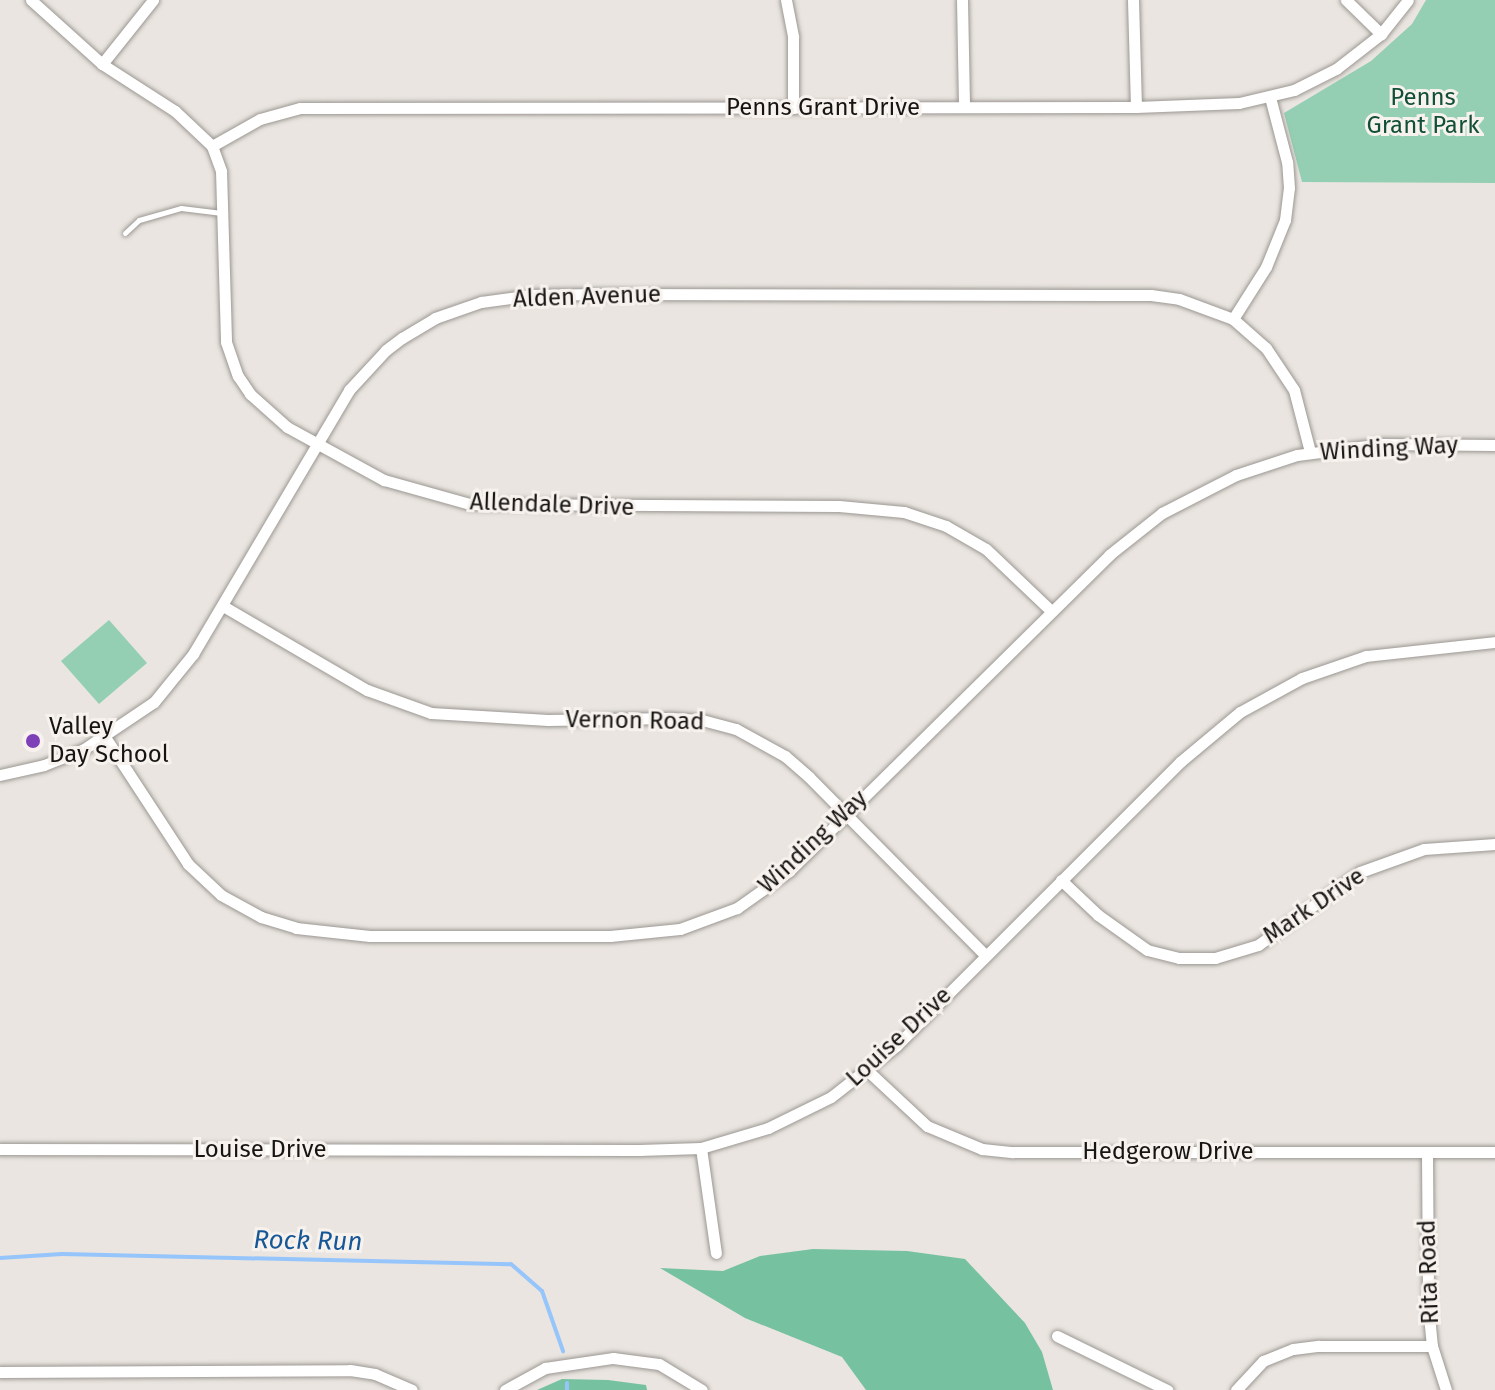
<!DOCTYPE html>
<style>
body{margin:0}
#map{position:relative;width:1495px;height:1390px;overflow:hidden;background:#eae5e0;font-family:"Fira Sans",sans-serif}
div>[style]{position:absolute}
.green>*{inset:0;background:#95cfb3}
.forest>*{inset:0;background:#76c2a0}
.stream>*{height:4px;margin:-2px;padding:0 2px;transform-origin:2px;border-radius:2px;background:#96c5fb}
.roads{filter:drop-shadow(0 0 2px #9b9792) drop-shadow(0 0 2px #9b9792)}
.lane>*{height:5px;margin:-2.5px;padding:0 2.5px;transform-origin:2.5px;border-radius:2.5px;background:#fff}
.street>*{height:11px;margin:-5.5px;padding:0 5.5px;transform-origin:5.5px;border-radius:5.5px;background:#fff}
.dots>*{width:22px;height:22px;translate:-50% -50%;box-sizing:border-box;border:4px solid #f7f2ed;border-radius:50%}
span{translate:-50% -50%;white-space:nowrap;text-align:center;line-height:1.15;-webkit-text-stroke:6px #f7f2ed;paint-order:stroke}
.park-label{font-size:24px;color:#114f38}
.street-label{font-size:24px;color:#171514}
.poi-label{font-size:24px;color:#171514}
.left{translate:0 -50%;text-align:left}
.water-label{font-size:26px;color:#165797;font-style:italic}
</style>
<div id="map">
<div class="green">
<i style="clip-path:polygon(1426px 0,1495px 0,1495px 183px,1302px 182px,1284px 113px,1371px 61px,1412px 24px)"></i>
<i style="clip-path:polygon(109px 620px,147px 663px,99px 704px,61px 661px)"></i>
</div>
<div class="forest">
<i style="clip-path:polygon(813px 1249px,907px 1251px,965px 1259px,1025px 1323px,1042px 1352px,1053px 1390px,866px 1390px,842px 1357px,745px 1318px,660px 1268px,723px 1271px,760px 1256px)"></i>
<i style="clip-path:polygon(562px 1379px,608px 1380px,646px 1385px,647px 1390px,537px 1390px)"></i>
</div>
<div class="stream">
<i style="left:0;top:1258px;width:62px;rotate:-3.7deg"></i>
<i style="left:62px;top:1254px;width:449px;rotate:1.3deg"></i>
<i style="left:511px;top:1264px;width:41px;rotate:41.1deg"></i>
<i style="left:542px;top:1291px;width:64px;rotate:70.7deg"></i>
<i style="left:567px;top:1390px;width:7px;rotate:-90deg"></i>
</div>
<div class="roads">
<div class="lane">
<i style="left:125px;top:233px;width:19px;rotate:-43deg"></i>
<i style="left:139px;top:220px;width:44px;rotate:-15.9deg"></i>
<i style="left:181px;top:208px;width:41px;rotate:7deg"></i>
</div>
<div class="street">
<i style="left:31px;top:0;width:96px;rotate:42deg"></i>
<i style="left:102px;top:64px;width:87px;rotate:32.8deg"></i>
<i style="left:175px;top:111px;width:51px;rotate:43.4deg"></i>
<i style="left:212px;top:146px;width:27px;rotate:70deg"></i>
<i style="left:221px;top:171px;width:171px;rotate:88.3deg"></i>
<i style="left:226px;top:342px;width:36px;rotate:71deg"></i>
<i style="left:238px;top:376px;width:22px;rotate:56deg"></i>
<i style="left:250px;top:394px;width:50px;rotate:41.7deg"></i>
<i style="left:287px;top:427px;width:111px;rotate:28.7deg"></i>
<i style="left:384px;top:480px;width:89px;rotate:15.6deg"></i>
<i style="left:470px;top:504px;width:369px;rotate:0.3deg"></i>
<i style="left:839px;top:506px;width:65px;rotate:5.3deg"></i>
<i style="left:904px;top:512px;width:44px;rotate:18.4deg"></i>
<i style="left:946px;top:526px;width:46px;rotate:29.9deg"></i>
<i style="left:986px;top:549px;width:90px;rotate:43.6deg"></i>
<i style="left:786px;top:0;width:38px;rotate:79deg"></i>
<i style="left:793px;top:37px;width:71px;rotate:90deg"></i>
<i style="left:962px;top:0;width:107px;rotate:88.9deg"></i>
<i style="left:1133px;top:0;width:107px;rotate:88.4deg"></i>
<i style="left:1346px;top:0;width:49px;rotate:44.2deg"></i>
<i style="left:102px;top:64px;width:82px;rotate:-51.4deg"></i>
<i style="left:212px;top:146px;width:55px;rotate:-29.4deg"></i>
<i style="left:260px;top:119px;width:41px;rotate:-15.4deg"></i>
<i style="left:300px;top:108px;width:836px;rotate:-0.07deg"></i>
<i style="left:1136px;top:107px;width:103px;rotate:-2.2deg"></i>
<i style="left:1239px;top:103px;width:57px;rotate:-13.3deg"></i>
<i style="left:1294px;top:90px;width:47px;rotate:-26.6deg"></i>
<i style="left:1336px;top:69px;width:57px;rotate:-37.9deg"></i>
<i style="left:1381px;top:34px;width:43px;rotate:-51.5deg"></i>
<i style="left:1233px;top:319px;width:62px;rotate:-57.6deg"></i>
<i style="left:1266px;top:267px;width:51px;rotate:-68deg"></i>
<i style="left:1285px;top:220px;width:32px;rotate:-83deg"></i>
<i style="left:1289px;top:188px;width:26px;rotate:-94deg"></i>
<i style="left:1287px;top:162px;width:67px;rotate:-104.7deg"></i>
<i style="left:223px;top:606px;width:167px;rotate:30.3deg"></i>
<i style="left:367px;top:690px;width:68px;rotate:19.8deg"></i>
<i style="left:431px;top:713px;width:117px;rotate:3.4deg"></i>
<i style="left:548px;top:720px;width:123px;rotate:-0.9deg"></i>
<i style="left:671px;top:718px;width:31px;rotate:4deg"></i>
<i style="left:702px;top:720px;width:35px;rotate:15deg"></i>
<i style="left:736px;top:729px;width:56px;rotate:28.9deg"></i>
<i style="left:785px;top:756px;width:32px;rotate:41deg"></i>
<i style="left:809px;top:777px;width:250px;rotate:45.3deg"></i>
<i style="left:105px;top:737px;width:152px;rotate:56.8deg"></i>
<i style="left:188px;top:864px;width:45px;rotate:43.2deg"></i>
<i style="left:221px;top:895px;width:46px;rotate:28.8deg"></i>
<i style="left:261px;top:917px;width:37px;rotate:17deg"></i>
<i style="left:296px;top:928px;width:74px;rotate:6.2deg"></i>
<i style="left:370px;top:936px;width:240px"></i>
<i style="left:610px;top:936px;width:70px;rotate:-5.7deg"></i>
<i style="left:680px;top:929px;width:61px;rotate:-20.2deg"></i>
<i style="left:737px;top:908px;width:64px;rotate:-35.4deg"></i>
<i style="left:789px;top:871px;width:450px;rotate:-44.6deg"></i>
<i style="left:1109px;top:555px;width:68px;rotate:-38.4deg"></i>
<i style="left:1162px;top:513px;width:83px;rotate:-27.2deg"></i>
<i style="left:1236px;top:475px;width:64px;rotate:-18.2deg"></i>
<i style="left:1297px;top:455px;width:86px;rotate:-7.4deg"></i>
<i style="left:1382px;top:444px;width:113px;rotate:0.5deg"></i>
<i style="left:0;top:775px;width:45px;rotate:-12.8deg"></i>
<i style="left:44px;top:765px;width:43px;rotate:-21.8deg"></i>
<i style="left:84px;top:749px;width:84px;rotate:-33.9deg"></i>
<i style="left:154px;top:702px;width:62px;rotate:-50.9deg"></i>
<i style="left:193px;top:654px;width:307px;rotate:-59.4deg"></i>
<i style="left:349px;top:390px;width:54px;rotate:-47.2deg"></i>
<i style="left:386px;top:350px;width:20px;rotate:-37deg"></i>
<i style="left:402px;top:338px;width:39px;rotate:-31deg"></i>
<i style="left:435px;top:318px;width:49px;rotate:-19.2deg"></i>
<i style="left:481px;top:302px;width:52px;rotate:-7.7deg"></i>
<i style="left:533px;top:295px;width:64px;rotate:-0.9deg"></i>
<i style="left:597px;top:294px;width:554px;rotate:0.1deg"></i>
<i style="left:1151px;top:295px;width:28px;rotate:8deg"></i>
<i style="left:1179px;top:299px;width:58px;rotate:20.3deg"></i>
<i style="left:1233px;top:319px;width:44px;rotate:41.3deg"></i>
<i style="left:1266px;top:348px;width:50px;rotate:56.3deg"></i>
<i style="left:1294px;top:390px;width:64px;rotate:75.5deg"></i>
<i style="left:1061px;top:880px;width:51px;rotate:43.4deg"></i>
<i style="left:1098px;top:915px;width:60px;rotate:35.5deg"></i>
<i style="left:1147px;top:950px;width:33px;rotate:14deg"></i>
<i style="left:1179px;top:958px;width:36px"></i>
<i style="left:1215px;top:958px;width:45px;rotate:-16.8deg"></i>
<i style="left:1258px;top:945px;width:125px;rotate:-35.6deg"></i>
<i style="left:1360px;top:872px;width:68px;rotate:-19.8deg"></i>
<i style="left:1424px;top:849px;width:71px;rotate:-4deg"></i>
<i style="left:868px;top:1071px;width:81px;rotate:43deg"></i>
<i style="left:927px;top:1126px;width:60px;rotate:22.7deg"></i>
<i style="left:982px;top:1149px;width:31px;rotate:6deg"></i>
<i style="left:1013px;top:1152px;width:482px"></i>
<i style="left:701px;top:1148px;width:106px;rotate:81.9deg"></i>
<i style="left:0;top:1149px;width:639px;rotate:0.09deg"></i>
<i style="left:639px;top:1150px;width:62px;rotate:-1.8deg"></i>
<i style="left:701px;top:1148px;width:70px;rotate:-16.6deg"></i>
<i style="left:768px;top:1128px;width:70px;rotate:-26.2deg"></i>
<i style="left:831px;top:1097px;width:84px;rotate:-38.2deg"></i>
<i style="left:897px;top:1045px;width:400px;rotate:-45deg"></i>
<i style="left:1180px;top:762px;width:78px;rotate:-39.8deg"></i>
<i style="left:1240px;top:712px;width:71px;rotate:-28.7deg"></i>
<i style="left:1302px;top:678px;width:68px;rotate:-19deg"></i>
<i style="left:1366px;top:656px;width:130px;rotate:-6.2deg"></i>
<i style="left:1427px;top:1153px;width:153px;rotate:89.6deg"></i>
<i style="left:1428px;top:1306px;width:40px;rotate:84.3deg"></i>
<i style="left:1432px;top:1346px;width:46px;rotate:72.3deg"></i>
<i style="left:1057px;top:1336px;width:123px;rotate:26.1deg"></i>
<i style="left:0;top:1372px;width:350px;rotate:-0.3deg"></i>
<i style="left:350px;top:1370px;width:25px;rotate:9deg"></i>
<i style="left:375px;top:1374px;width:40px;rotate:23.4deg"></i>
<i style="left:505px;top:1390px;width:46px;rotate:-28.8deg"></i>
<i style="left:545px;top:1368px;width:69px;rotate:-8.4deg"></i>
<i style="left:613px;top:1358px;width:46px;rotate:7.4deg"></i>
<i style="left:659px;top:1364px;width:50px;rotate:31.2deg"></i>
<i style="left:1236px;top:1390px;width:40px;rotate:-47deg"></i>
<i style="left:1263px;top:1361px;width:32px;rotate:-22deg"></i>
<i style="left:1293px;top:1349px;width:26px;rotate:-7deg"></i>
<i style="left:1319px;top:1346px;width:113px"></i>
</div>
</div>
<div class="dots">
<i style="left:33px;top:741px;background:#7f41b7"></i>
</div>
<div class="park-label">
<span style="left:1423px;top:112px">Penns<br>Grant Park</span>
</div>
<div class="street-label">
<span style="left:823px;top:108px">Penns Grant Drive</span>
<span style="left:587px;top:297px;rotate:-2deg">Alden Avenue</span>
<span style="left:1389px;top:449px;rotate:-3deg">Winding Way</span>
<span style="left:552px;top:505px;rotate:2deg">Allendale Drive</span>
<span style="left:635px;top:721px;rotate:1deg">Vernon Road</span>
<span style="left:813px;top:842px;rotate:-43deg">Winding Way</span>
<span style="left:1314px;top:906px;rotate:-34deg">Mark Drive</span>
<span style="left:899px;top:1037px;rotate:-43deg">Louise Drive</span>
<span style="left:260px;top:1150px">Louise Drive</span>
<span style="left:1168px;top:1152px">Hedgerow Drive</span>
<span style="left:1429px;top:1272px;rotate:-92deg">Rita Road</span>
</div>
<div class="poi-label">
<span class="left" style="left:49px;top:741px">Valley<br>Day School</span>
</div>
<div class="water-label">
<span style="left:308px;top:1241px;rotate:1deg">Rock Run</span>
</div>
</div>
